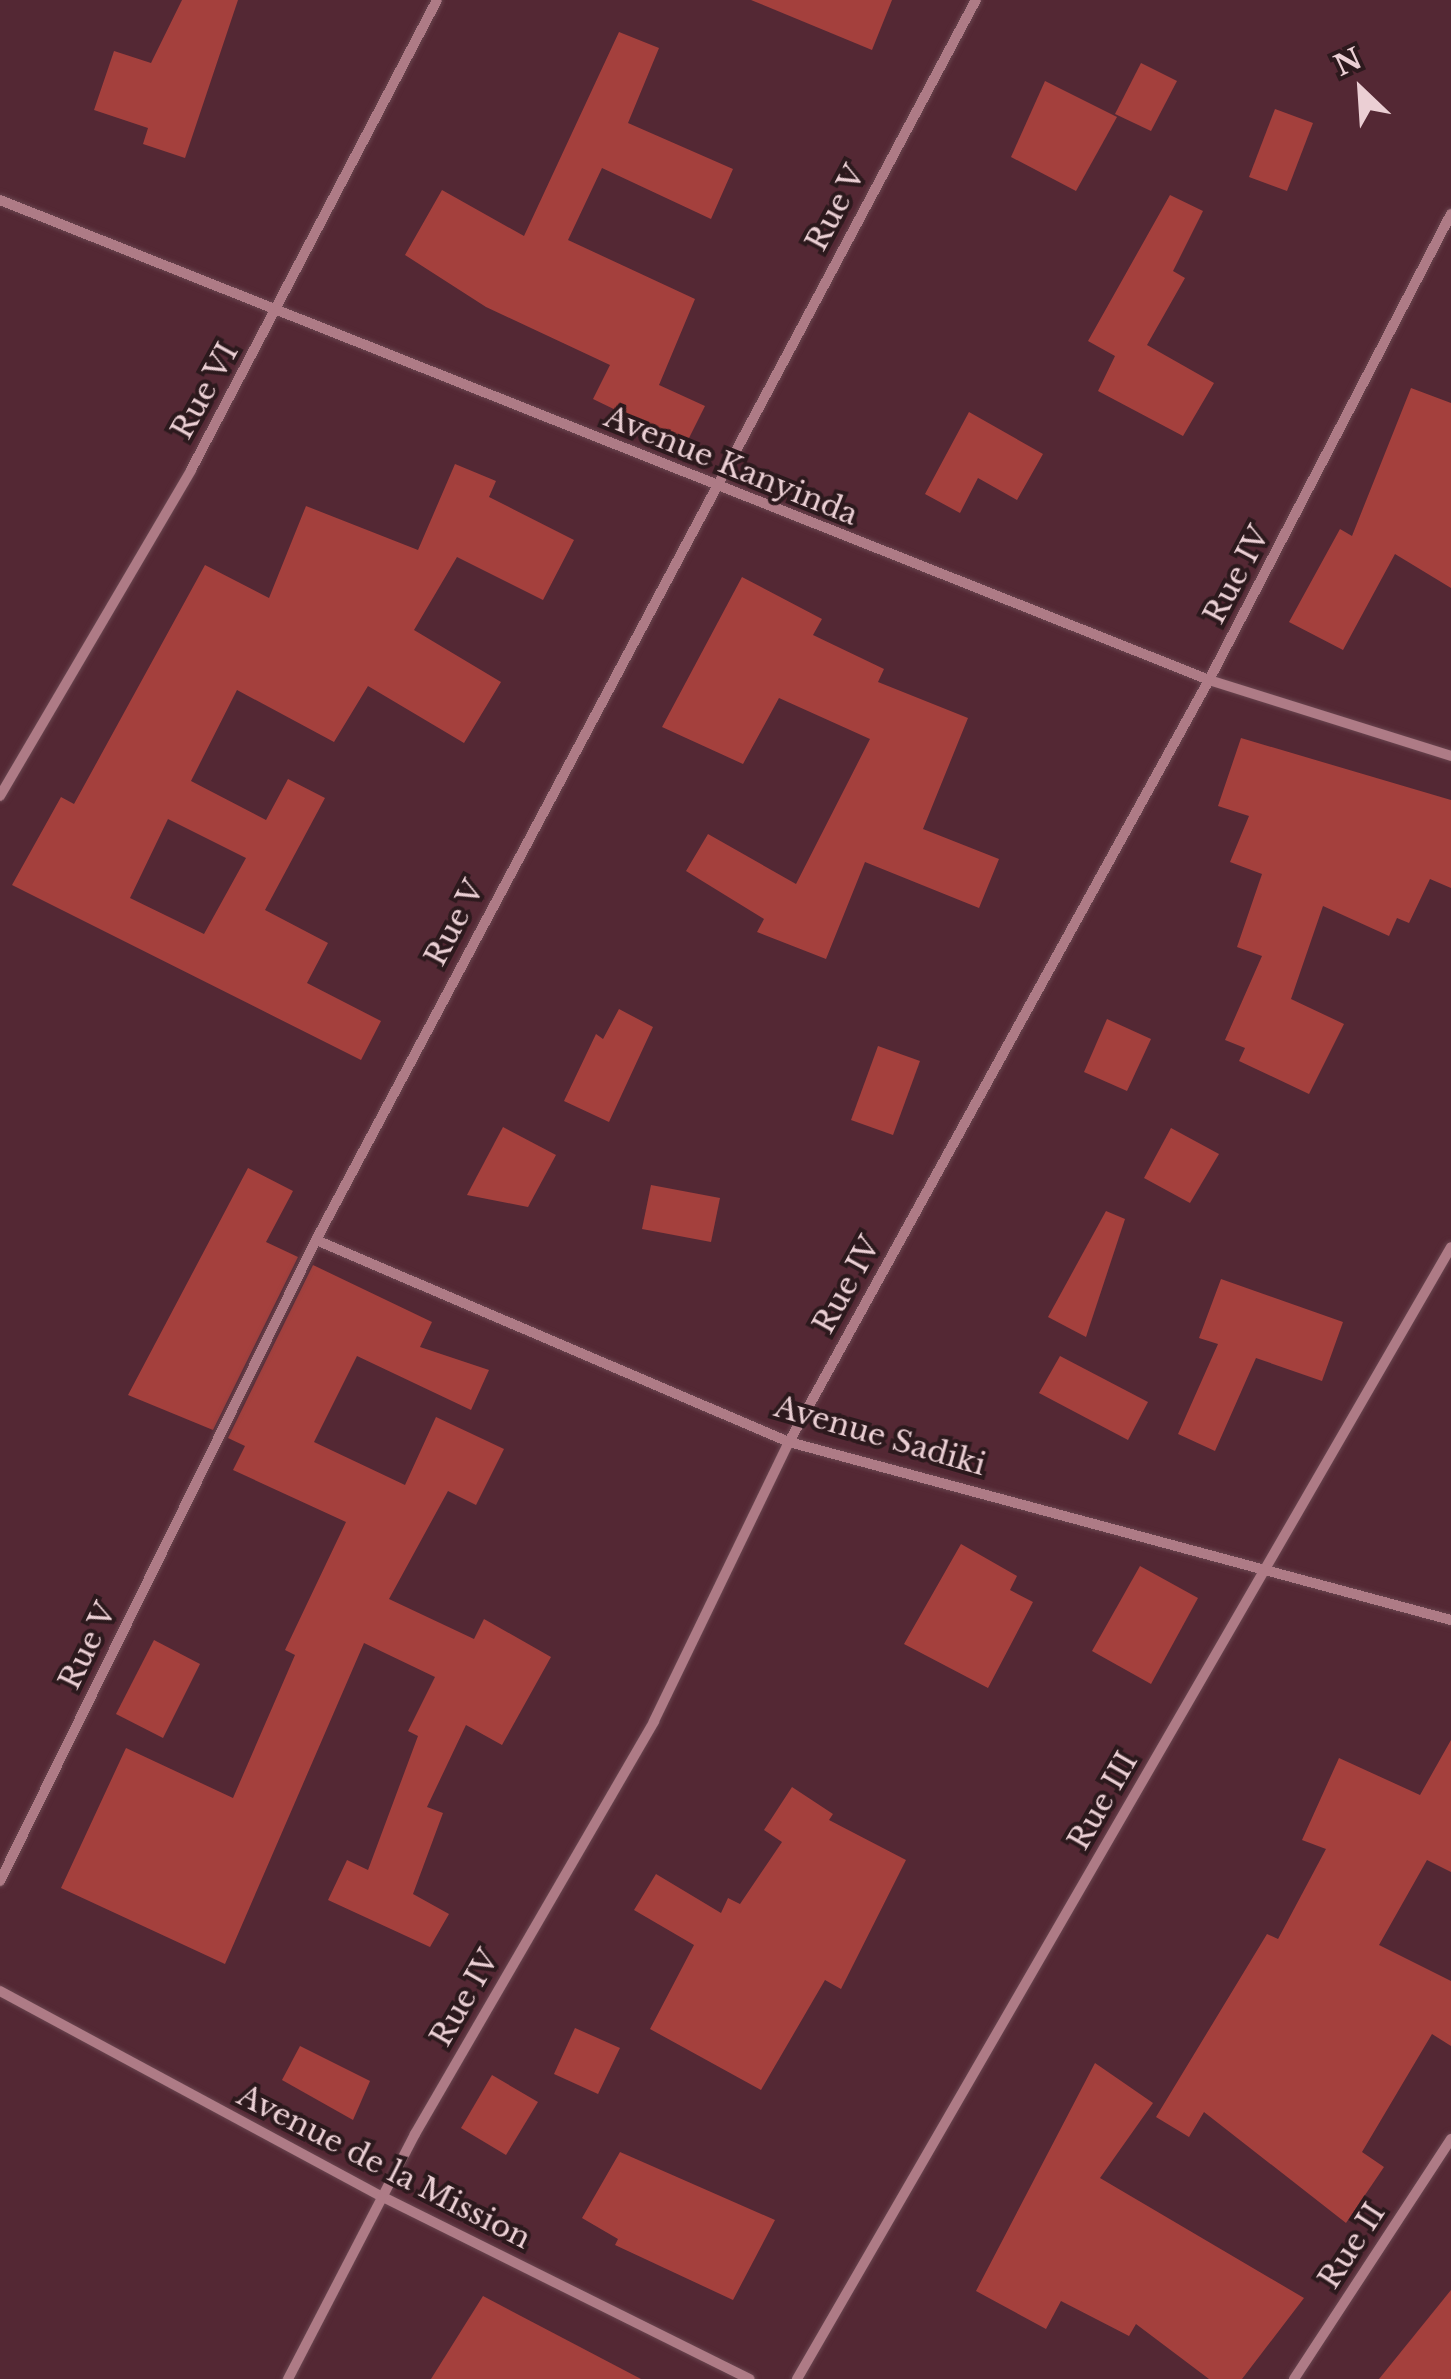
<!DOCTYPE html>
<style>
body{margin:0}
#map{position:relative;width:1451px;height:2379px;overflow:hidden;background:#542834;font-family:"Libre Baskerville",serif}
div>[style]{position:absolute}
.building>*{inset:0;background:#a4403d}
.roads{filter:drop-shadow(0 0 2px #69454f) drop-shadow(0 0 2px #69454f)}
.minor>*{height:10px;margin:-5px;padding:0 5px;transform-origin:5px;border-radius:5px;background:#ae7b86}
span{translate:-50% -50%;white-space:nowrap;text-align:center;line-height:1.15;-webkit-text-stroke:8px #2c191d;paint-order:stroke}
.street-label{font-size:30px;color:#ebcfd4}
.north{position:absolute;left:1311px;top:40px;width:100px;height:100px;-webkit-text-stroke:8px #2c191d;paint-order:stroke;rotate:335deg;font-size:28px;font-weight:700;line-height:40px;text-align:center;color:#ebcfd4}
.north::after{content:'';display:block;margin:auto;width:35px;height:45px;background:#ebcfd4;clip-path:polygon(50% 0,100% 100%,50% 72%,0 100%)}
</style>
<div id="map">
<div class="building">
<i style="clip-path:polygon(182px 0,238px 0,185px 158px,143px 144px,148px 128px,94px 110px,114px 51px,151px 63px)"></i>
<i style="clip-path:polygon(751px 0,892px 0,872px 50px)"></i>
<i style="clip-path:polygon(619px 32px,659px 48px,628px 123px,733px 169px,711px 219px,602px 168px,568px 240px,695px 299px,659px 385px,705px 406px,686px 444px,593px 399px,610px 365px,486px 307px,405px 255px,442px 190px,524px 236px)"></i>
<i style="clip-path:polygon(1141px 63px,1177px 81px,1151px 131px,1115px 114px)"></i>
<i style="clip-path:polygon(1045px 81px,1117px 117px,1076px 191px,1011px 157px)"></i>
<i style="clip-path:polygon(1275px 109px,1313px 123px,1287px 191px,1249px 177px)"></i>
<i style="clip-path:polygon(1170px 195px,1203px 211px,1173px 271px,1185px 278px,1147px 345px,1214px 383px,1183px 436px,1098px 391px,1115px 356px,1088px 341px)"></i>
<i style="clip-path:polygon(1411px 388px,1451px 403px,1451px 588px,1395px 554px,1343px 650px,1289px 622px,1340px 529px,1352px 536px)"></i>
<i style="clip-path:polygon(969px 412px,1043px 454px,1017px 500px,978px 478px,960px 513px,925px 494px)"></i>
<i style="clip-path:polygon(evenodd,455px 464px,496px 481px,489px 497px,574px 540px,543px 600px,457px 557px,414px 630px,501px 682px,464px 743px,368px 686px,334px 742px,237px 690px,191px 781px,266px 820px,288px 779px,325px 798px,265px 910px,328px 943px,307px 983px,381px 1021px,361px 1060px,12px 885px,61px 797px,74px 804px,205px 565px,269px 598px,306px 506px,418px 550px,455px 464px,168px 819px,246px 858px,204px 934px,130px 898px,168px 819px)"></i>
<i style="clip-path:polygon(742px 577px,822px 619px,813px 635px,884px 669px,878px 682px,968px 718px,923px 829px,999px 859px,979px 908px,865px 862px,826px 959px,757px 932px,764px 919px,686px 871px,708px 834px,796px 884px,870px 739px,779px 698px,743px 764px,662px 727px)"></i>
<i style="clip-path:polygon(1241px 738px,1451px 800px,1451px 888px,1430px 879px,1409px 923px,1397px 918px,1389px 936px,1323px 906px,1291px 999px,1344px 1024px,1309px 1094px,1239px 1061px,1245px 1048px,1225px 1040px,1262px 956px,1237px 947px,1262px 874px,1230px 862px,1249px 816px,1218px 806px)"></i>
<i style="clip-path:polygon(619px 1009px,653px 1027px,609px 1122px,564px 1101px,596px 1034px,603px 1039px)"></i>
<i style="clip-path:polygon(1107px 1019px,1151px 1039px,1127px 1091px,1084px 1072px)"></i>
<i style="clip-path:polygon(878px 1046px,920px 1061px,893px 1135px,851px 1120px)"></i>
<i style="clip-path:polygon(503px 1127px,556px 1155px,528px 1207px,467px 1195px)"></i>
<i style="clip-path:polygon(1171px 1128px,1219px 1154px,1190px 1203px,1144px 1178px)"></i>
<i style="clip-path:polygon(248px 1168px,293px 1191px,266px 1242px,298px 1257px,213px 1430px,128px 1395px)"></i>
<i style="clip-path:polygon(651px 1185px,720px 1198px,711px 1242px,642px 1229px)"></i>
<i style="clip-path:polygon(1106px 1211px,1125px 1219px,1086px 1337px,1048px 1317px)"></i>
<i style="clip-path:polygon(313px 1265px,432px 1322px,420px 1347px,489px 1370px,471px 1410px,357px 1356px,314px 1442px,405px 1485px,436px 1417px,504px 1449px,476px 1505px,448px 1491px,389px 1599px,474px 1639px,484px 1619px,551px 1657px,502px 1745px,466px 1725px,427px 1807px,443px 1813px,413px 1894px,449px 1914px,430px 1947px,328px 1900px,347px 1860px,368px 1870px,418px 1736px,408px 1731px,435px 1677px,364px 1643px,225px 1964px,61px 1888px,126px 1748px,233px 1798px,295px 1655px,285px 1650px,346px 1522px,233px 1470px,245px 1446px,228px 1438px)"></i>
<i style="clip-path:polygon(1221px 1279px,1343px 1322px,1322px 1381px,1256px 1358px,1215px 1451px,1178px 1434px,1218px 1344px,1199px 1338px)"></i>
<i style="clip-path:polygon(1060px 1356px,1148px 1402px,1128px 1440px,1039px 1393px)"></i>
<i style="clip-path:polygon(961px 1544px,1017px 1576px,1010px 1590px,1033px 1602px,988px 1688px,904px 1644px)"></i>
<i style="clip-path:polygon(1140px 1566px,1198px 1598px,1151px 1684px,1092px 1651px)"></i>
<i style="clip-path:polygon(154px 1640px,200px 1664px,163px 1738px,116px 1714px)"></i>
<i style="clip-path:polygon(1451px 1740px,1451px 1872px,1427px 1860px,1379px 1945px,1451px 1981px,1451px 2046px,1432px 2034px,1362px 2152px,1384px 2167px,1346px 2223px,1204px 2112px,1189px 2137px,1156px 2117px,1267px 1934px,1278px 1939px,1326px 1849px,1302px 1840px,1339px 1758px,1420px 1795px)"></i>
<i style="clip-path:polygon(792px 1787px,833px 1814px,829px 1820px,906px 1860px,841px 1989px,825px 1980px,761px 2090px,650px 2029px,694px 1945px,634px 1910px,656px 1874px,721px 1913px,728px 1898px,740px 1904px,782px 1842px,764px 1830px)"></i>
<i style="clip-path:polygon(575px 2028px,620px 2048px,598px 2094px,554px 2074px)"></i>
<i style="clip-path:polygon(300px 2046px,370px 2081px,353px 2120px,282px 2080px)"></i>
<i style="clip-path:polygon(1095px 2063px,1153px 2103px,1100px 2178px,1304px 2298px,1242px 2379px,1209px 2379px,1136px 2324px,1129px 2336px,1061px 2301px,1046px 2329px,976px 2291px)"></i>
<i style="clip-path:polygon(492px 2075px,538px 2102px,506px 2155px,461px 2128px)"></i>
<i style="clip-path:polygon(620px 2152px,775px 2220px,733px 2300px,615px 2245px,618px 2239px,582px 2218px)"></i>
<i style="clip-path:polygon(1451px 2290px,1451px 2379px,1379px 2379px)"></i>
<i style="clip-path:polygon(483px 2296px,641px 2379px,431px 2379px)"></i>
</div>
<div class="roads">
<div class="minor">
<i style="left:0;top:200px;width:1301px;rotate:21.65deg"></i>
<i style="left:1209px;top:680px;width:254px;rotate:17.4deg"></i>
<i style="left:0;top:796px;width:378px;rotate:-59.6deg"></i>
<i style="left:191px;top:470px;width:530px;rotate:-62.37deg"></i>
<i style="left:316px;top:1240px;width:514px;rotate:23.13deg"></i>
<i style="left:789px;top:1442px;width:686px;rotate:15.05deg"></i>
<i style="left:0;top:1881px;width:715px;rotate:-63.76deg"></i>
<i style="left:316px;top:1240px;width:1405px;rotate:-61.98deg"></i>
<i style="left:0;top:1991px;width:437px;rotate:28.3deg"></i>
<i style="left:385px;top:2198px;width:407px;rotate:26.4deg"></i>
<i style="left:288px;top:2379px;width:276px;rotate:-62.6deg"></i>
<i style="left:415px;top:2134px;width:477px;rotate:-59.9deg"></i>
<i style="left:654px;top:1721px;width:310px;rotate:-64.2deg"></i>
<i style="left:789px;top:1442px;width:870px;rotate:-61.14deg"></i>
<i style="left:1209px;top:680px;width:525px;rotate:-62.56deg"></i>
<i style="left:797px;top:2379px;width:1307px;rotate:-59.98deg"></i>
<i style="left:1294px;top:2379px;width:287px;rotate:-56.8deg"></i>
</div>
</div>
<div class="street-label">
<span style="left:836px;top:208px;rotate:-62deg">Rue V</span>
<span style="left:205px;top:391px;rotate:-61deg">Rue VI</span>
<span style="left:731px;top:466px;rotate:22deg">Avenue Kanyinda</span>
<span style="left:1237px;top:575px;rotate:-62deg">Rue IV</span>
<span style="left:455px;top:923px;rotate:-62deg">Rue V</span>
<span style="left:847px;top:1285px;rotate:-61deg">Rue IV</span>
<span style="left:880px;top:1436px;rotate:16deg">Avenue Sadiki</span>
<span style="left:88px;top:1646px;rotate:-64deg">Rue V</span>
<span style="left:1103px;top:1801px;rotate:-60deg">Rue III</span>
<span style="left:465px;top:1998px;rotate:-60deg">Rue IV</span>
<span style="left:384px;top:2167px;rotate:27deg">Avenue de la Mission</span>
<span style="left:1352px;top:2246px;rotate:-57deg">Rue II</span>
</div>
<div class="north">N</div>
</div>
